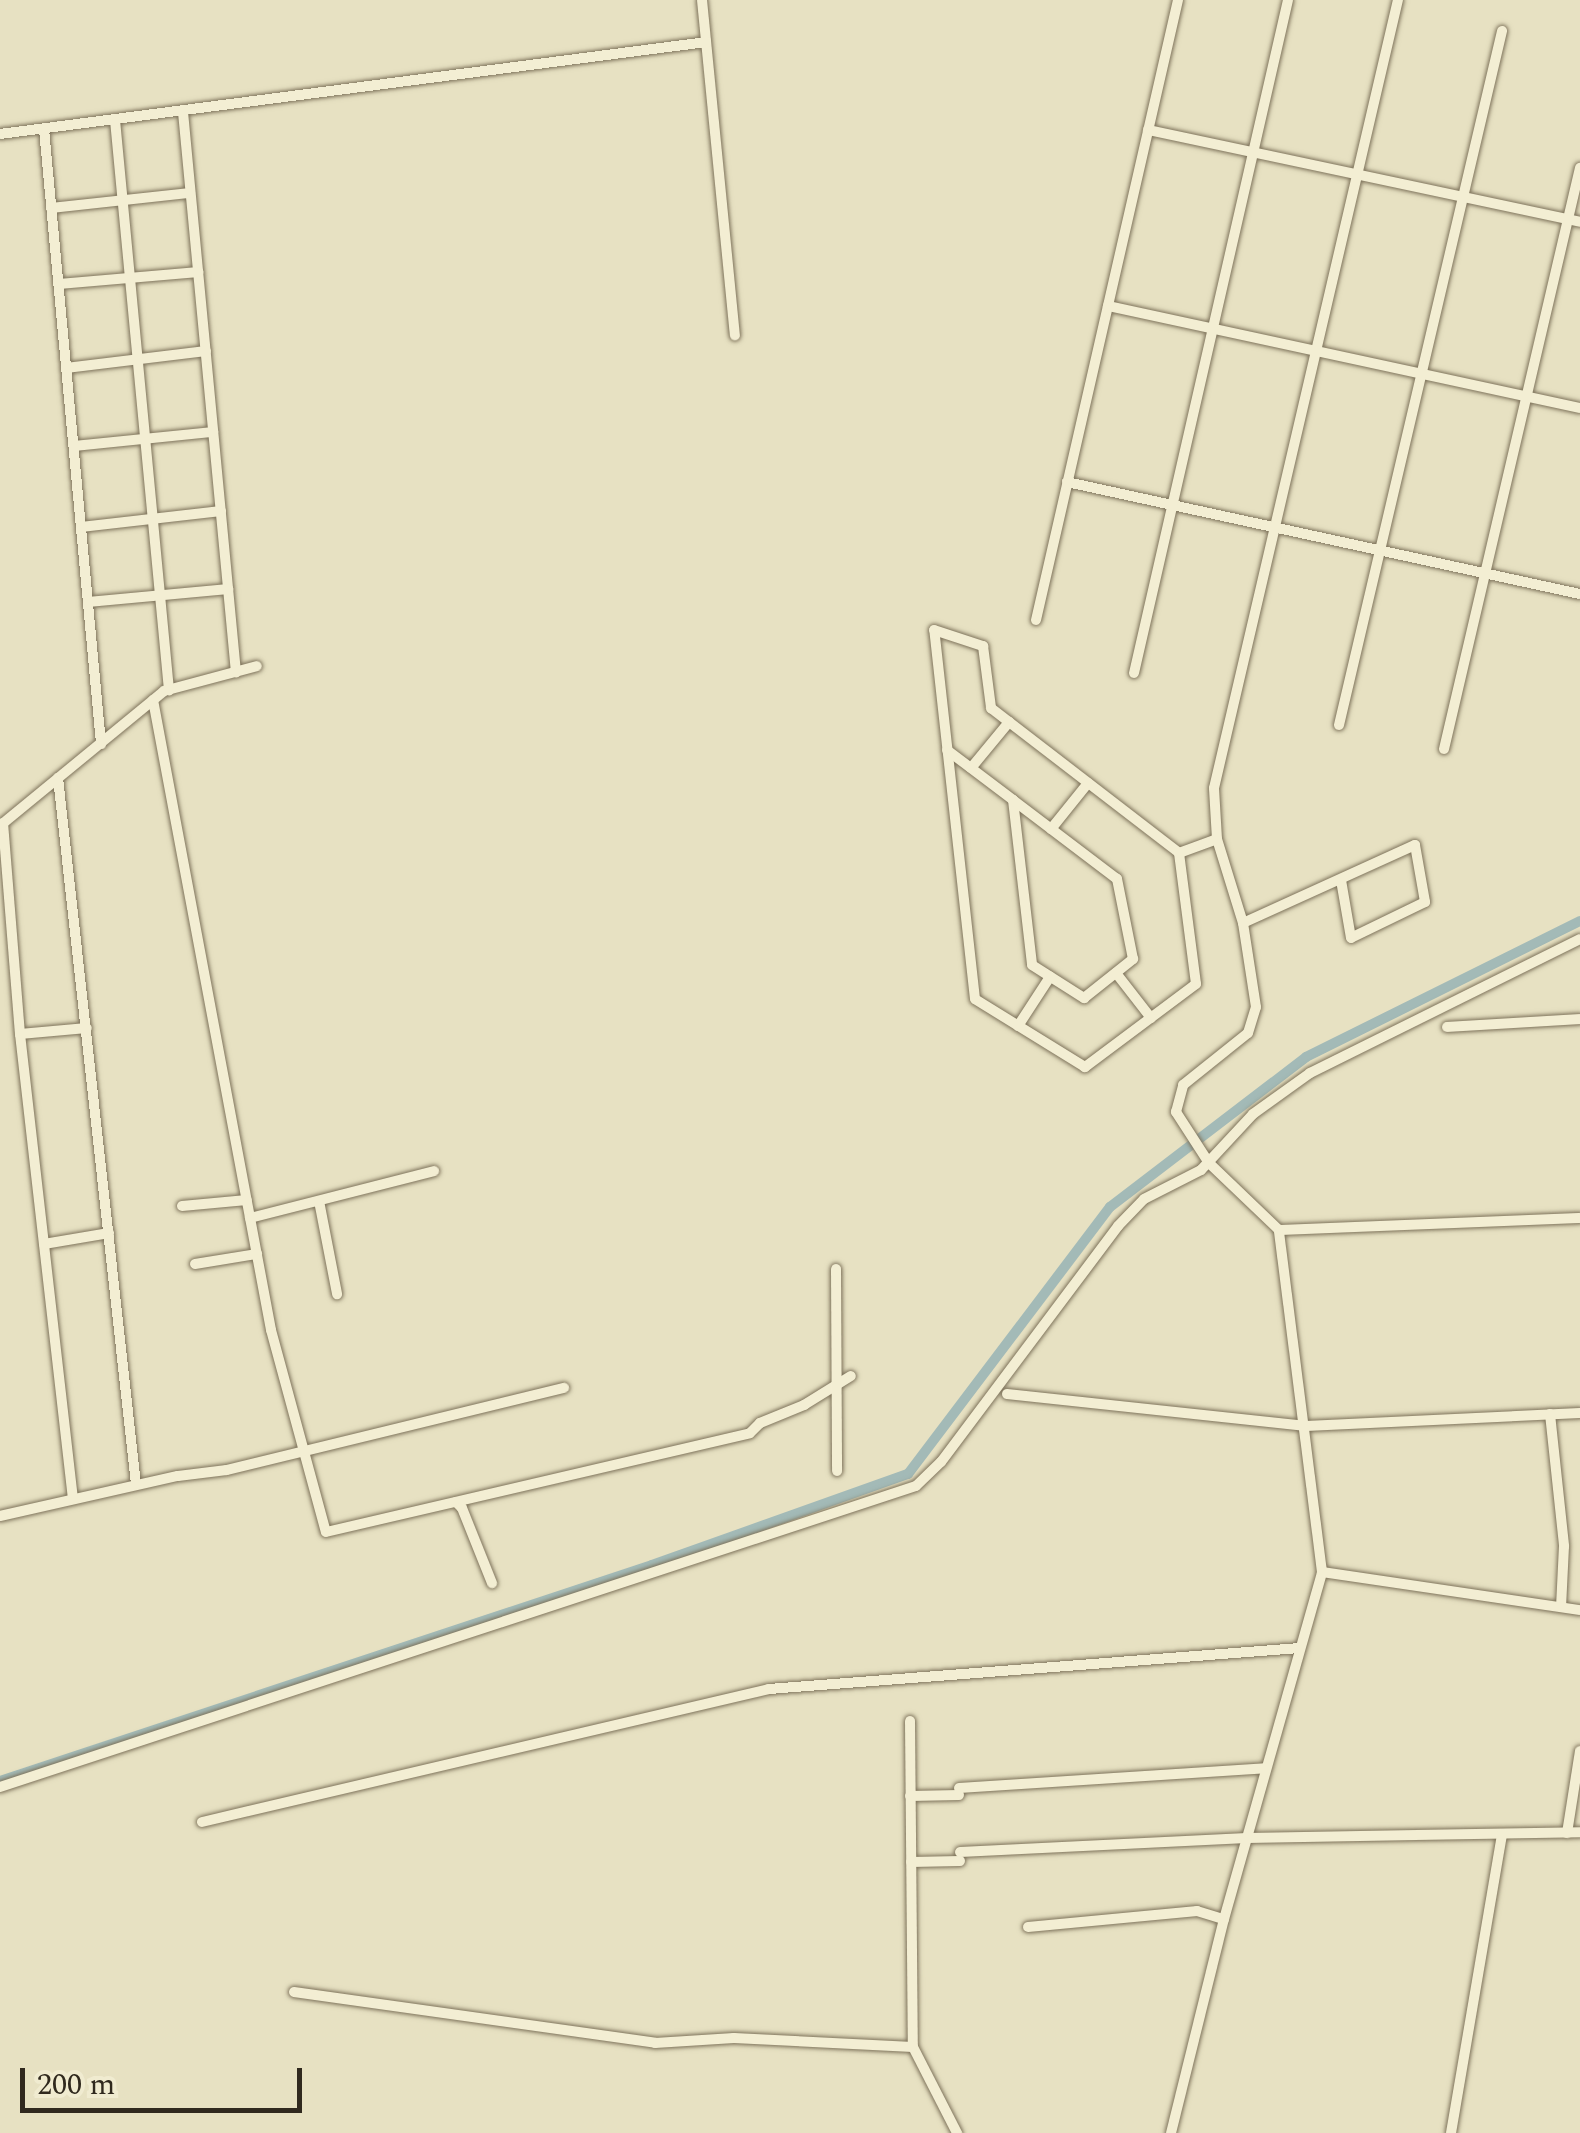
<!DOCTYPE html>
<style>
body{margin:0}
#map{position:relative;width:1580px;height:2133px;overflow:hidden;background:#e7e1c2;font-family:Spectral,serif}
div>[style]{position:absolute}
.canal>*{height:10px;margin:-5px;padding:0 5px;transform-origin:5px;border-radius:5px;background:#a3bab7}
.roads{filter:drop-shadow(0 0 2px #7e735b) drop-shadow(0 0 2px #7e735b)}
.minor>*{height:10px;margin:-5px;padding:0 5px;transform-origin:5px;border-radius:5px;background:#f3eed3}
span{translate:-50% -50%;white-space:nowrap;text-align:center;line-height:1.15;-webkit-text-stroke:10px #f0ebd0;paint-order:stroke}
.scale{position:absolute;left:20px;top:2068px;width:282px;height:45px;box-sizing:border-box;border:5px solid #30291e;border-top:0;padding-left:12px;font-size:30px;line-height:35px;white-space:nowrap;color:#30291e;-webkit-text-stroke:8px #f0ebd0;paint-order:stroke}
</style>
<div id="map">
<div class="canal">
<i style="left:0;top:1781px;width:687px;rotate:-18.33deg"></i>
<i style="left:652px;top:1565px;width:272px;rotate:-19.6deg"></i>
<i style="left:908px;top:1474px;width:335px;rotate:-52.9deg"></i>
<i style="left:1110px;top:1207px;width:247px;rotate:-37.4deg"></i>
<i style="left:1306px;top:1057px;width:306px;rotate:-26.4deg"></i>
</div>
<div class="roads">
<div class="minor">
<i style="left:702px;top:0;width:337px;rotate:84.4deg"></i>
<i style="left:183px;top:112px;width:563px;rotate:84.6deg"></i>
<i style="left:115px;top:120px;width:573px;rotate:84.59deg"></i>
<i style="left:44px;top:129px;width:618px;rotate:84.7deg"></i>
<i style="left:1148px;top:130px;width:442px;rotate:12deg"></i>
<i style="left:0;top:134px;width:712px;rotate:-7.42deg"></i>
<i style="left:51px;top:208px;width:140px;rotate:-6.2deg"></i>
<i style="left:59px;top:284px;width:140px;rotate:-4.9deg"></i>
<i style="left:1108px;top:306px;width:483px;rotate:12.2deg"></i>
<i style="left:66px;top:368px;width:141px;rotate:-6.9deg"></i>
<i style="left:74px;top:446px;width:140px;rotate:-5.8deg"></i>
<i style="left:1067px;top:482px;width:525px;rotate:12.32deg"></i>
<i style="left:81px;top:527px;width:141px;rotate:-6.5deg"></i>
<i style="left:88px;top:602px;width:141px;rotate:-5.3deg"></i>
<i style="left:1036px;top:620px;width:636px;rotate:-77.1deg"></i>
<i style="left:934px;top:630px;width:52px;rotate:18.1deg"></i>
<i style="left:983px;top:646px;width:63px;rotate:82.6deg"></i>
<i style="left:991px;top:708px;width:237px;rotate:37.6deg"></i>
<i style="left:1179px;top:853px;width:132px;rotate:82.6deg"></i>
<i style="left:1196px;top:984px;width:139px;rotate:143.2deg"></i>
<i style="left:1085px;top:1067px;width:129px;rotate:-148.3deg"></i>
<i style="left:975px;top:999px;width:371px;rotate:-96.3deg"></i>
<i style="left:1134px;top:673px;width:690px;rotate:-77.11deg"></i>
<i style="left:153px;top:700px;width:641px;rotate:79.39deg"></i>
<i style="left:271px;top:1330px;width:209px;rotate:74.8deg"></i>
<i style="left:326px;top:1532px;width:435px;rotate:-13.1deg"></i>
<i style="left:750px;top:1433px;width:14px;rotate:-45deg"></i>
<i style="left:760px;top:1423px;width:48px;rotate:-22.2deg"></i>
<i style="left:804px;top:1405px;width:55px;rotate:-31.7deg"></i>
<i style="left:1339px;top:725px;width:713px;rotate:-76.78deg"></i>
<i style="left:1444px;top:749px;width:597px;rotate:-76.83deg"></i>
<i style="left:947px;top:750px;width:83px;rotate:37.1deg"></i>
<i style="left:1013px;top:800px;width:166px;rotate:83.4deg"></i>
<i style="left:1032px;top:965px;width:62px;rotate:32.4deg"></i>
<i style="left:1084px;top:998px;width:63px;rotate:-38.5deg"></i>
<i style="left:1133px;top:959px;width:82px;rotate:-101.3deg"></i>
<i style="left:1117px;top:879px;width:131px;rotate:-142.8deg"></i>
<i style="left:971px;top:768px;width:60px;rotate:-50.4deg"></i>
<i style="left:58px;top:778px;width:711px;rotate:83.7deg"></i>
<i style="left:3px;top:823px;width:212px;rotate:85.4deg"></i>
<i style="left:20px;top:1034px;width:468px;rotate:83.5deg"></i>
<i style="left:1px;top:825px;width:211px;rotate:-39.4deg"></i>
<i style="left:164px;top:691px;width:96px;rotate:-15deg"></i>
<i style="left:1051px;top:829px;width:59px;rotate:-51.2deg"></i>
<i style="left:1179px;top:853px;width:40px;rotate:-20.2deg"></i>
<i style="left:1217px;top:839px;width:51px;rotate:-93.4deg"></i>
<i style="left:1214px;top:788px;width:809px;rotate:-76.86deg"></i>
<i style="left:1243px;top:923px;width:189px;rotate:-24.4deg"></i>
<i style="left:1415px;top:845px;width:58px;rotate:80deg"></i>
<i style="left:1425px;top:902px;width:82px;rotate:154.1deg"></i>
<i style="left:1351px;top:938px;width:59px;rotate:-99.8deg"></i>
<i style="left:1116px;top:973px;width:57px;rotate:52.1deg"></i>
<i style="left:1018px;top:1026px;width:59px;rotate:-56.9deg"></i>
<i style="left:1447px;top:1027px;width:133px;rotate:-3.4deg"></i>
<i style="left:20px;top:1034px;width:67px;rotate:-5.1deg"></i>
<i style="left:319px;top:1201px;width:95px;rotate:79deg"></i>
<i style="left:182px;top:1206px;width:65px;rotate:-5.3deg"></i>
<i style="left:250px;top:1218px;width:190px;rotate:-14.3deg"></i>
<i style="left:1279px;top:1230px;width:301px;rotate:-2.3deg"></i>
<i style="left:44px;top:1244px;width:66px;rotate:-9.6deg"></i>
<i style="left:195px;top:1264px;width:63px;rotate:-9.2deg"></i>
<i style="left:836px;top:1269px;width:202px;rotate:89.7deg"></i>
<i style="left:1007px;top:1394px;width:301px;rotate:6.1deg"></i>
<i style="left:1306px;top:1426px;width:274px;rotate:-2.7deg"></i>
<i style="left:1550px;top:1414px;width:133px;rotate:83.9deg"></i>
<i style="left:1564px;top:1546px;width:61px;rotate:92.8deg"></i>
<i style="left:456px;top:1502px;width:8px;rotate:45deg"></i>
<i style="left:462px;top:1508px;width:81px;rotate:68.2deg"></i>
<i style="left:0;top:1516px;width:182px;rotate:-12.7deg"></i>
<i style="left:178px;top:1476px;width:49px;rotate:-7deg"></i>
<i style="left:227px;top:1470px;width:347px;rotate:-13.7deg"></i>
<i style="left:1322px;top:1572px;width:261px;rotate:8.4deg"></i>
<i style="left:910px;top:1721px;width:326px;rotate:89.5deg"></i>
<i style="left:913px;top:2047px;width:97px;rotate:62.9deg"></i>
<i style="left:0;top:1787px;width:964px;rotate:-18.19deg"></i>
<i style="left:916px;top:1486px;width:35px;rotate:-44deg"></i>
<i style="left:941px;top:1462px;width:295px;rotate:-53.1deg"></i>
<i style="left:1118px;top:1226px;width:37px;rotate:-46deg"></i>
<i style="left:1144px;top:1199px;width:64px;rotate:-27deg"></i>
<i style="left:1201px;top:1170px;width:76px;rotate:-47.1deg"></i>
<i style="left:1253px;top:1114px;width:70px;rotate:-35.7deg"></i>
<i style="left:1310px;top:1073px;width:301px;rotate:-26.4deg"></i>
<i style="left:959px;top:1788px;width:307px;rotate:-3.7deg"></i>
<i style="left:910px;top:1796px;width:49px;rotate:-1.2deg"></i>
<i style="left:202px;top:1822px;width:582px;rotate:-13.2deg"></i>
<i style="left:769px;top:1689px;width:532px;rotate:-4.42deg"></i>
<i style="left:1567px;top:1833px;width:83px;rotate:-81deg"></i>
<i style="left:960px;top:1852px;width:287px;rotate:-2.8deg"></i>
<i style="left:1247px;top:1838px;width:333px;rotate:-1deg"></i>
<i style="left:911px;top:1862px;width:49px;rotate:-1.2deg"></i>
<i style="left:1028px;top:1927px;width:170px;rotate:-5.4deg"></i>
<i style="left:1197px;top:1911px;width:28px;rotate:17deg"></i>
<i style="left:294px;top:1992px;width:365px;rotate:8deg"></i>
<i style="left:655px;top:2043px;width:79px;rotate:-3.6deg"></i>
<i style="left:734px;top:2038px;width:179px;rotate:2.9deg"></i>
<i style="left:1171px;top:2133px;width:220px;rotate:-76.1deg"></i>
<i style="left:1224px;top:1919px;width:361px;rotate:-74.2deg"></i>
<i style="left:1322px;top:1572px;width:345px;rotate:-97.2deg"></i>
<i style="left:1279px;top:1230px;width:97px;rotate:-136.3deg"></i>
<i style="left:1209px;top:1163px;width:61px;rotate:-122.9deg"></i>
<i style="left:1176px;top:1112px;width:28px;rotate:-75deg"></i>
<i style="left:1183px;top:1085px;width:83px;rotate:-38.7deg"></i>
<i style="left:1248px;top:1033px;width:27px;rotate:-73deg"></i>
<i style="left:1256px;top:1007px;width:85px;rotate:-98.8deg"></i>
<i style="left:1243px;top:923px;width:88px;rotate:-107.2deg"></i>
<i style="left:1451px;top:2133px;width:303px;rotate:-80.3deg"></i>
</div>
</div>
<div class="scale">200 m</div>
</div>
